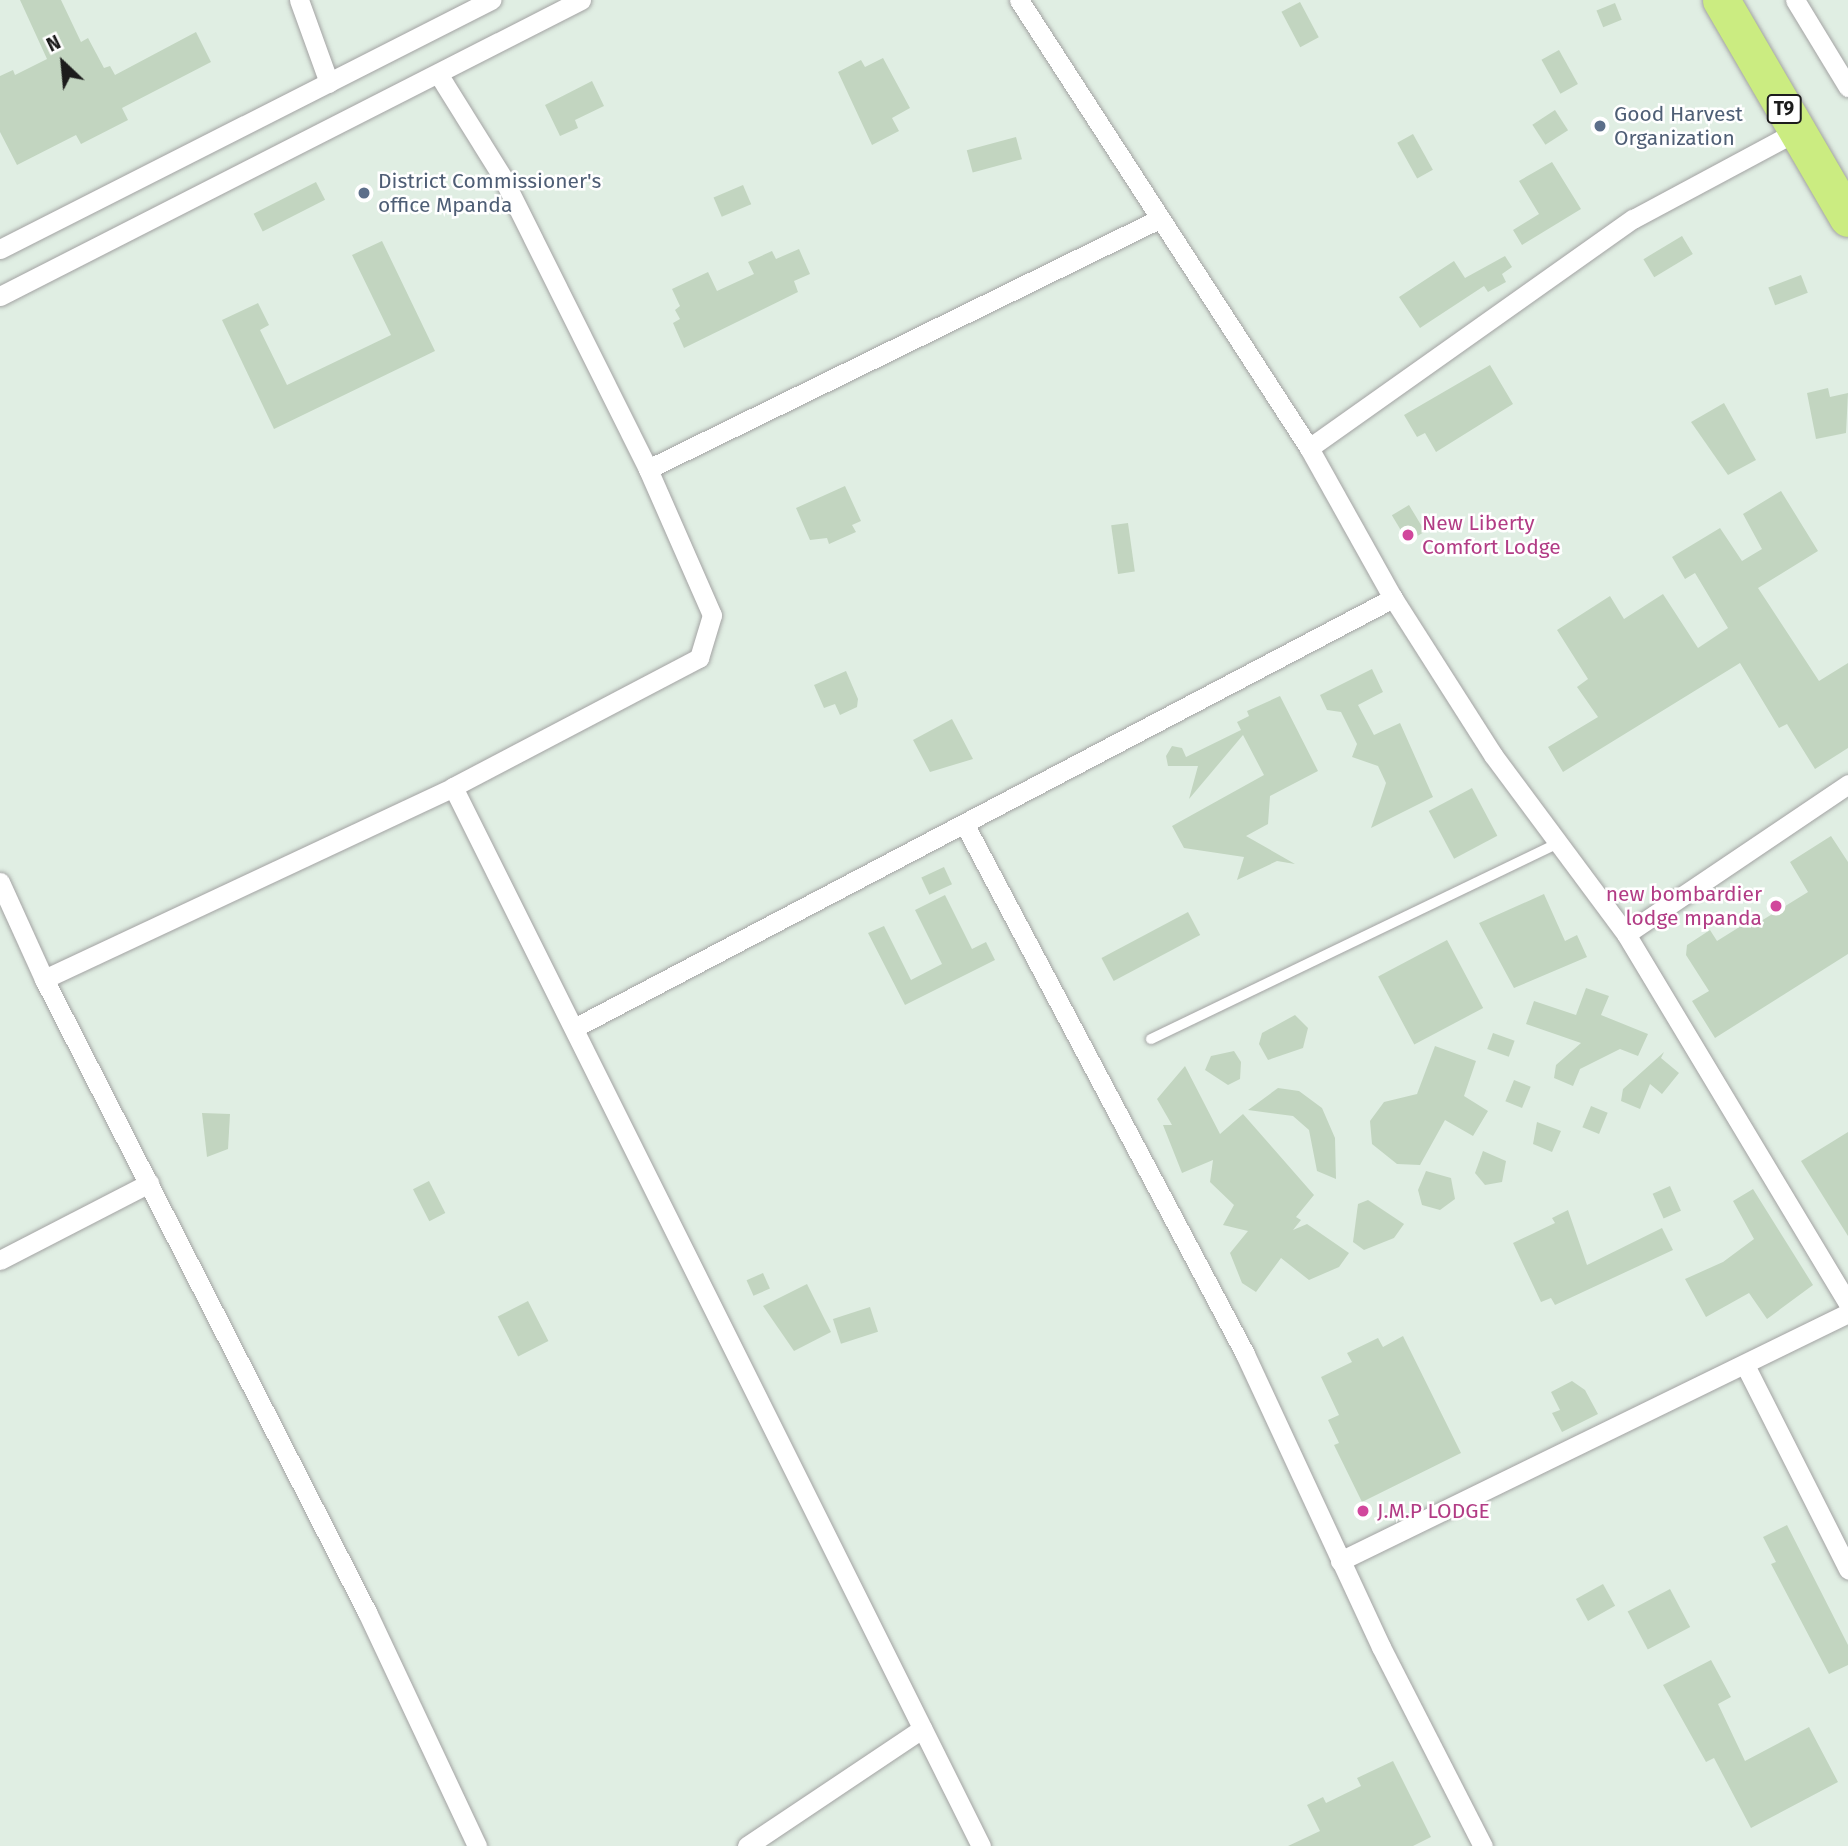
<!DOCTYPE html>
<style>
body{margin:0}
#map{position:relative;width:1848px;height:1846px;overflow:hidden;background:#e0eee3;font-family:"Fira Sans",sans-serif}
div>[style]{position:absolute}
.building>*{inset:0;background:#c2d5c0;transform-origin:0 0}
.roads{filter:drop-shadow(0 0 2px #a3a3a3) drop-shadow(0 0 2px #a3a3a3)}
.lane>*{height:10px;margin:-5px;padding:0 5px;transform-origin:5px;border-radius:5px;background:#fff}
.street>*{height:19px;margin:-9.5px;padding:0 9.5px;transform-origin:9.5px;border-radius:9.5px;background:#fff}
.highway>*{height:37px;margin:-18.5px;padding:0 18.5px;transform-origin:18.5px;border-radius:18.5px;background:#cbec81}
.dots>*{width:19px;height:19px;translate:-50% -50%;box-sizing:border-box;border:4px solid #fff;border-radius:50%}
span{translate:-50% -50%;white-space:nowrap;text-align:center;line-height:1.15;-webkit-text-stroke:5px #fff;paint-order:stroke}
.shield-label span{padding:2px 5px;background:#fff;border:2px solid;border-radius:5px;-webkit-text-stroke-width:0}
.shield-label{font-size:19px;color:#1c1c1c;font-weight:700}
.service-label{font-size:21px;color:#4e5e75}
.left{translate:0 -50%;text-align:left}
.hotel-label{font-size:21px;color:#b23c85}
.right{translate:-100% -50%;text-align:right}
.north{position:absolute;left:28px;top:28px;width:70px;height:70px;-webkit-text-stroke:5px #fff;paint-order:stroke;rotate:334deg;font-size:19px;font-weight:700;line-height:28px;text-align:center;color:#1c1c1c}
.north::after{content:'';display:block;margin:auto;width:24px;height:32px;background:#1c1c1c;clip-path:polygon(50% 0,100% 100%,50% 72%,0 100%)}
</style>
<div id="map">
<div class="building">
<div style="clip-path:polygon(20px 0,61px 0,81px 42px,88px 38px,104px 68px,110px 66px,115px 75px,196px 32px,211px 62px,122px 108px,128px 120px,81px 144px,76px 135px,17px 165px,0 132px,0 76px,13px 70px,15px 75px,47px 59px)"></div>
<div style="left:1300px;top:2px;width:40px;height:21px;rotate:62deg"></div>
<div style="left:1615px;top:3px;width:18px;height:20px;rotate:68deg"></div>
<div style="left:1559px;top:50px;width:39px;height:20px;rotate:61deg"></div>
<div style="clip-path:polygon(883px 58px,910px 108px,892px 118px,899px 131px,872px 145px,838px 72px,861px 60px,865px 67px)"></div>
<div style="clip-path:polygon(592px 81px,604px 106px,575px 120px,578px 128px,560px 136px,545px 105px)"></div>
<div style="left:1555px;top:110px;width:24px;height:27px;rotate:57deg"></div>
<div style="left:1413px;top:134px;width:41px;height:18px;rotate:61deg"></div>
<div style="left:1016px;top:137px;width:23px;height:51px;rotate:75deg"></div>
<div style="clip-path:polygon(1552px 162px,1581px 209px,1522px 245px,1513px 230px,1539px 214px,1519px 181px)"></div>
<div style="left:316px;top:182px;width:20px;height:70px;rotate:63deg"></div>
<div style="left:743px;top:185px;width:21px;height:32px;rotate:67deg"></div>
<div style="left:1682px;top:236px;width:21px;height:45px;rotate:59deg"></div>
<div style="clip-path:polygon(382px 241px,435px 351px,274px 429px,222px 320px,258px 303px,269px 325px,260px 330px,287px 385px,391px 335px,352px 255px)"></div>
<div style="clip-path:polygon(799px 249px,810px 274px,794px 281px,798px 292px,684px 348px,673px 323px,680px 319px,675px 310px,680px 306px,672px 289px,708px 272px,717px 291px,754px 274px,748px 262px,772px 251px,776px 259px)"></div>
<div style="clip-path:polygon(1505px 256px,1512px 267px,1502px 274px,1506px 282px,1488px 292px,1484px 286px,1420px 328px,1399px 297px,1454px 261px,1465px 278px)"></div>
<div style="left:1801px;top:275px;width:19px;height:35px;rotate:69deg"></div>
<div style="clip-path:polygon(1490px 365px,1513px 404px,1436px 452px,1425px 433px,1417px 437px,1404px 415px)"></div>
<div style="clip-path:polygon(1828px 388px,1830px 397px,1848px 393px,1846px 433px,1816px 439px,1807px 393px)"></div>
<div style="clip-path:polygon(1724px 403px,1756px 460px,1728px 475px,1691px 422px)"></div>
<div style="clip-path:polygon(845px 486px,861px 521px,852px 525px,856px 532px,829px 544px,827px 538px,810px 540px,796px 508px)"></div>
<div style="clip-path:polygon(1781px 491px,1818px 551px,1758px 588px,1819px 681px,1848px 663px,1848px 748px,1815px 769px,1787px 724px,1779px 728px,1740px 663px,1563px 772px,1548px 747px,1598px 717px,1577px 687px,1588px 679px,1557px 630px,1610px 596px,1624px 619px,1663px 594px,1698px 648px,1728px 628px,1695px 573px,1685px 579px,1672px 557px,1720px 528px,1742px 561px,1762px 549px,1743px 514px)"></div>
<div style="left:1409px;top:505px;width:31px;height:20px;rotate:59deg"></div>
<div style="left:1128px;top:523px;width:49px;height:17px;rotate:82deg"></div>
<div style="clip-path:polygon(1372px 669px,1383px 692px,1358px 705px,1374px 735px,1400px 723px,1433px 797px,1371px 828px,1386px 783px,1378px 766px,1352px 757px,1357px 744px,1341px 712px,1327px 710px,1320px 695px)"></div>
<div style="clip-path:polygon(846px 671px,858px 699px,857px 707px,840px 715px,835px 704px,824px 708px,814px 685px)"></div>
<div style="clip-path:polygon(1280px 696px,1318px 771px,1270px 796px,1268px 824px,1246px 836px,1295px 864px,1277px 861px,1237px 880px,1244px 857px,1184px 848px,1172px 826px,1264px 775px,1243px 735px,1189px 799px,1198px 766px,1168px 766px,1166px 756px,1172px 746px,1182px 748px,1186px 757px,1241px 730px,1237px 722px,1249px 716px,1247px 711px)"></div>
<div style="clip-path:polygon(952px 719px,973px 759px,930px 772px,913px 740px)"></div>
<div style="left:1472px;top:788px;width:54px;height:49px;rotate:62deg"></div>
<div style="clip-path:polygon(1831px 836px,1848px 862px,1848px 954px,1715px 1038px,1692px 1001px,1709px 991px,1686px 955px,1687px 945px,1710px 930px,1717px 941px,1749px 921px,1753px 926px,1808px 892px,1790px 862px)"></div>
<div style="left:944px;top:867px;width:19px;height:25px;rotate:65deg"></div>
<div style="clip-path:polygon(1544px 894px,1565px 941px,1577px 935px,1587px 957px,1514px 988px,1479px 923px)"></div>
<div style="clip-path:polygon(945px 895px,972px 949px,986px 942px,995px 960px,905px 1005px,868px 933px,884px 926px,911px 980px,942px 964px,915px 910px)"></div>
<div style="left:1188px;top:912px;width:26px;height:98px;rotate:62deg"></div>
<div style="left:1447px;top:940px;width:77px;height:78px;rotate:62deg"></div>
<div style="clip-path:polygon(1586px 988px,1609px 996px,1601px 1015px,1648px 1034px,1638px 1056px,1620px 1049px,1580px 1069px,1573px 1086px,1554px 1078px,1556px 1065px,1581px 1043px,1526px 1024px,1534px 1001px,1576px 1015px)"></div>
<div style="clip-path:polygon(1295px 1015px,1308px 1028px,1303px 1048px,1268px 1060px,1259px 1044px,1262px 1033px)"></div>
<div style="left:1493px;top:1033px;width:23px;height:17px;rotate:20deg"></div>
<div style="clip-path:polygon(1435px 1046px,1476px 1061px,1464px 1096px,1488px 1111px,1473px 1136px,1445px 1120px,1420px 1165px,1397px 1164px,1372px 1144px,1370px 1121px,1384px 1102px,1417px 1094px)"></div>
<div style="clip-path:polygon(1234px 1051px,1241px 1062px,1240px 1079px,1228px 1085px,1205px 1070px,1211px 1056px)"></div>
<div style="clip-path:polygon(1664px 1052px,1661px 1058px,1679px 1073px,1662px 1094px,1650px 1084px,1640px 1109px,1621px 1101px,1623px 1089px)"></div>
<div style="clip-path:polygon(1185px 1066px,1220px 1134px,1243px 1114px,1314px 1195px,1296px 1217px,1301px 1220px,1293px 1230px,1307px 1224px,1349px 1253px,1339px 1267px,1309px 1280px,1281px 1258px,1256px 1292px,1242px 1283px,1230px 1253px,1248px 1231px,1223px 1225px,1234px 1205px,1210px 1182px,1213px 1160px,1182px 1173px,1163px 1125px,1172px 1125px,1157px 1099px)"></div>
<div style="left:1514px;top:1080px;width:18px;height:23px;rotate:22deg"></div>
<div style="clip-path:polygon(1278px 1088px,1299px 1091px,1322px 1108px,1335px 1138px,1336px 1179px,1317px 1171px,1309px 1130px,1293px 1116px,1248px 1110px)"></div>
<div style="left:1591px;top:1106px;width:18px;height:23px;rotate:22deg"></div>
<div style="clip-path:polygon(202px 1113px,230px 1114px,228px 1149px,207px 1157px)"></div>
<div style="clip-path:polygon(1537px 1122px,1561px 1131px,1552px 1152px,1533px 1144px)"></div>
<div style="clip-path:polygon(1848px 1132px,1848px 1236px,1801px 1161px)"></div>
<div style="clip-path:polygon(1483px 1151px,1506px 1161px,1502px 1182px,1485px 1185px,1475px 1173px)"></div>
<div style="clip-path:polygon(1426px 1171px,1451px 1178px,1455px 1199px,1440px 1210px,1422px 1205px,1418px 1190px)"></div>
<div style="left:429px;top:1181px;width:36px;height:18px;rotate:63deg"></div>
<div style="left:1670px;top:1186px;width:27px;height:19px;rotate:66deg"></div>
<div style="clip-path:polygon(1753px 1189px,1813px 1285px,1767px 1319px,1749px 1293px,1706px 1317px,1685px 1279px,1723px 1262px,1754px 1239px,1733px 1201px)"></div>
<div style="clip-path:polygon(1368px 1200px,1404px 1224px,1394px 1238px,1364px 1250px,1353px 1242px,1358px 1204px)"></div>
<div style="clip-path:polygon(1568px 1210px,1587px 1265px,1662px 1228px,1673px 1250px,1555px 1305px,1551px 1298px,1541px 1302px,1513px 1243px,1555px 1223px,1552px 1218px)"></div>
<div style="left:763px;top:1273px;width:17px;height:18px;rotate:66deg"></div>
<div style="clip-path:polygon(807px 1284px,831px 1332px,794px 1351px,763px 1306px)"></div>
<div style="left:528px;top:1301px;width:45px;height:34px;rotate:63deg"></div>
<div style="left:870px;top:1307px;width:26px;height:39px;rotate:72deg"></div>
<div style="clip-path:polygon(1403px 1336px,1461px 1453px,1362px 1502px,1334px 1445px,1339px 1443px,1328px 1420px,1339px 1415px,1321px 1377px,1352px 1362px,1347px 1353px,1378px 1338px,1383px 1347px)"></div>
<div style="clip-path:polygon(1572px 1381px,1585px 1390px,1598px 1414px,1562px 1432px,1552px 1413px,1560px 1410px,1551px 1392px)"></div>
<div style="clip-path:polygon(1787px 1525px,1848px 1645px,1848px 1665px,1829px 1674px,1771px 1564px,1776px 1562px,1763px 1537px)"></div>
<div style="left:1603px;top:1584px;width:25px;height:31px;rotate:61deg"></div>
<div style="left:1670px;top:1589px;width:43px;height:48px;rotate:62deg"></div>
<div style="clip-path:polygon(1711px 1660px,1731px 1697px,1718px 1704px,1745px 1761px,1809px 1727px,1838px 1782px,1751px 1828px,1714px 1758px,1706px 1762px,1663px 1685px)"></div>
<div style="clip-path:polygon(1393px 1761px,1431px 1837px,1413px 1846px,1288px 1846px,1320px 1831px,1307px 1805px,1323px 1797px,1326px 1803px,1361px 1786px,1357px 1778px)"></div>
</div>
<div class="roads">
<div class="lane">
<div style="left:1151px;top:1039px;width:450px;rotate:-25.7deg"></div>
</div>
<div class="street">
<div style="left:299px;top:0;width:88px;rotate:70.1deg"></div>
<div style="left:1019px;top:0;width:534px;rotate:57.08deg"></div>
<div style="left:1309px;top:448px;width:172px;rotate:60.8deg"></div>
<div style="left:1393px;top:598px;width:186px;rotate:57.5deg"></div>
<div style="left:1493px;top:755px;width:223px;rotate:53.4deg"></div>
<div style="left:1626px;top:934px;width:431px;rotate:59deg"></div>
<div style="left:1795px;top:0;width:102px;rotate:58.7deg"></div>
<div style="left:0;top:249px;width:551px;rotate:-26.89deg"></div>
<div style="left:0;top:296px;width:652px;rotate:-27deg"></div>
<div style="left:1309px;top:448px;width:397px;rotate:-35.3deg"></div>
<div style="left:1633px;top:219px;width:186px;rotate:-28.2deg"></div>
<div style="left:648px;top:469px;width:569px;rotate:-26.07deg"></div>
<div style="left:453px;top:787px;width:1183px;rotate:63.5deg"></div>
<div style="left:966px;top:827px;width:596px;rotate:62.1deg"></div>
<div style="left:1245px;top:1354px;width:323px;rotate:65.1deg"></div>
<div style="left:1381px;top:1647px;width:224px;rotate:62.9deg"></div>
<div style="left:0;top:882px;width:107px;rotate:65.6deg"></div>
<div style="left:44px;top:979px;width:711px;rotate:62.97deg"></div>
<div style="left:367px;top:1612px;width:259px;rotate:64.8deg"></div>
<div style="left:1626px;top:934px;width:268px;rotate:-34deg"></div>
<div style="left:44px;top:979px;width:452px;rotate:-25.1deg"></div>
<div style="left:453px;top:787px;width:278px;rotate:-27.7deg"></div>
<div style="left:699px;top:658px;width:45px;rotate:-73.2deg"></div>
<div style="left:712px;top:615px;width:159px;rotate:-113.7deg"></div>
<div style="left:648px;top:469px;width:325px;rotate:-116.5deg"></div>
<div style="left:503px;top:178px;width:121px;rotate:-121.9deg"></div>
<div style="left:576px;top:1027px;width:923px;rotate:-27.7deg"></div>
<div style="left:0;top:1260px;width:168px;rotate:-27.3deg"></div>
<div style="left:1745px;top:1365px;width:229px;rotate:63.2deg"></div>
<div style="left:1340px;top:1561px;width:565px;rotate:-26.02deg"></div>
<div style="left:747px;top:1846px;width:211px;rotate:-33.8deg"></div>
</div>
<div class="highway">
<div style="left:1721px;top:0;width:252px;rotate:59.8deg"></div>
</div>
</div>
<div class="dots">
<div style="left:1600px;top:126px;background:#5c6f8a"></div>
<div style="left:364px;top:193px;background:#5c6f8a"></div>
<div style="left:1408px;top:535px;background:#d1479c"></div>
<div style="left:1776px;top:906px;background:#d1479c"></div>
<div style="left:1363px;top:1511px;background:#d1479c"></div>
</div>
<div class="shield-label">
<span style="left:1784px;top:109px">T9</span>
</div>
<div class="service-label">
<span class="left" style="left:1614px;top:126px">Good Harvest<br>Organization</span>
<span class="left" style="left:378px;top:193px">District Commissioner's<br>office Mpanda</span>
</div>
<div class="hotel-label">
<span class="left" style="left:1422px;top:535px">New Liberty<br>Comfort Lodge</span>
<span class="right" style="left:1762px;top:906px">new bombardier<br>lodge mpanda</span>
<span class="left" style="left:1377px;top:1511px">J.M.P LODGE</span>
</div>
<div class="north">N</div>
</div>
